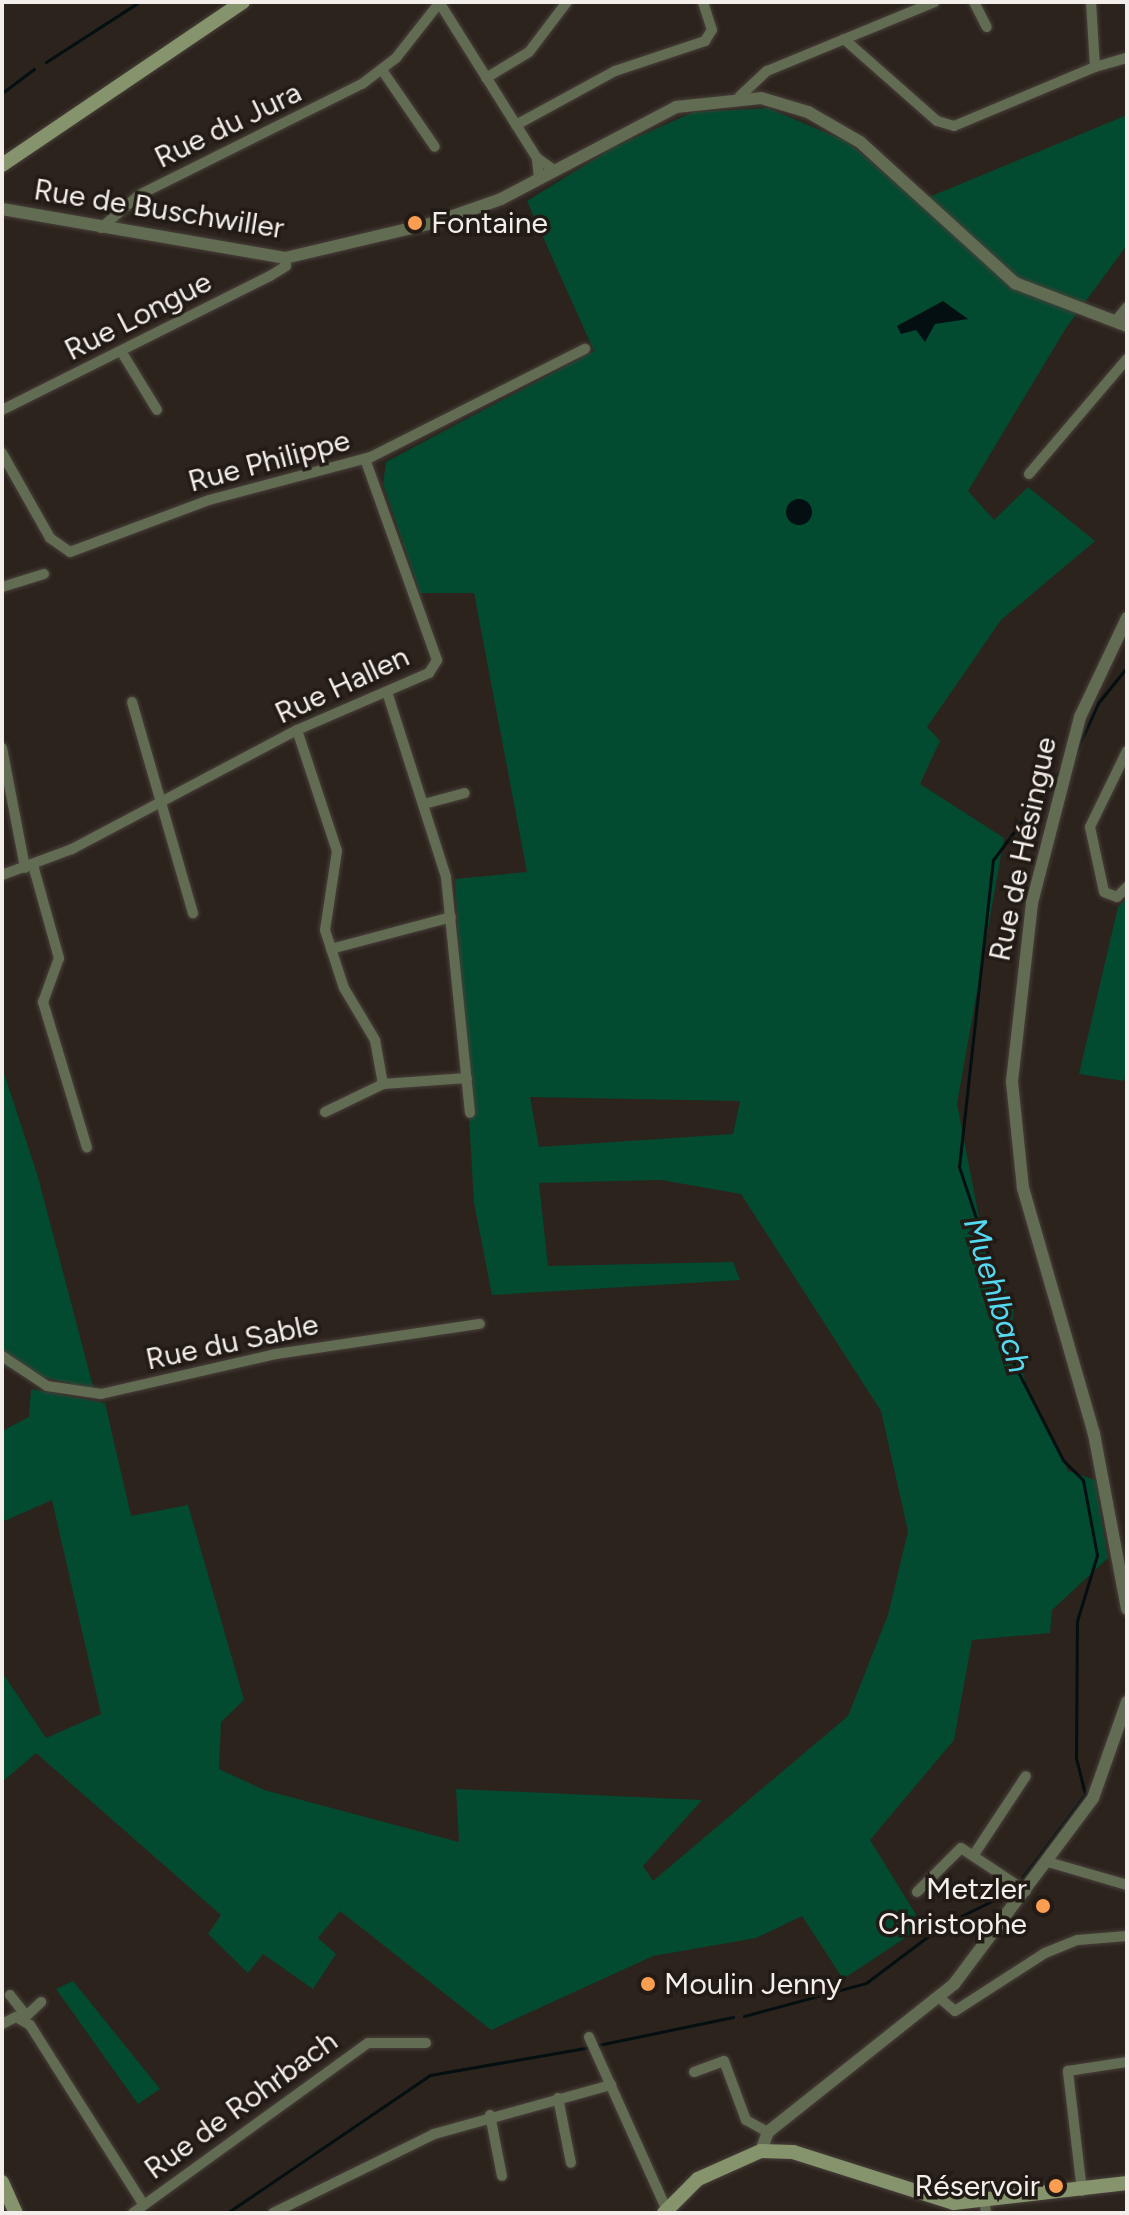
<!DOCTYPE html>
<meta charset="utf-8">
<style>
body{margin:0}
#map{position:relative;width:1129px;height:2215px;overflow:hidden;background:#2c231d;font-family:Figtree,sans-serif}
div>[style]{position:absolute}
.green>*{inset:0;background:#024b30}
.water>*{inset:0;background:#040f11}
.round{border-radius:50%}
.stream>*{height:3px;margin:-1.5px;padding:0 1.5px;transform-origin:1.5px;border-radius:1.5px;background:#040f11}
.roads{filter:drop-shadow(0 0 2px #483f3a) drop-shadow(0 0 2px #483f3a)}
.minor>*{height:10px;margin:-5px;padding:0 5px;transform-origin:5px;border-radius:5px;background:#626c53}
.tertiary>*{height:12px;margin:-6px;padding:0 6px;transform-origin:6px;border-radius:6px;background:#626c53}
.secondary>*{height:14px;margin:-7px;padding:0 7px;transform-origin:7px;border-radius:7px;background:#85946c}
.dots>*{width:22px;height:22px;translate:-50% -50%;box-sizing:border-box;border:4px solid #221a14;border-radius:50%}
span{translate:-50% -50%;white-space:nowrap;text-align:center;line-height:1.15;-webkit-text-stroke:7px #221a14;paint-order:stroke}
.street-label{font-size:30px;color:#f4eeea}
.poi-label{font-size:30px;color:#f4eeea}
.left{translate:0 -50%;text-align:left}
.right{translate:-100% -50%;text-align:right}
.water-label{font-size:32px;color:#54d9f1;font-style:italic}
.frame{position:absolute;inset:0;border:4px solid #f4eeea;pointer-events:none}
</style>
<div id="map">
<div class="green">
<div style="clip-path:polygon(evenodd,768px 108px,848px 142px,917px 202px,1127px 115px,1127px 245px,1066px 328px,968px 491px,994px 520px,1028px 487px,1095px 541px,1001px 620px,927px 727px,940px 741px,920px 784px,1004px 838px,957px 1104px,987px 1259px,1014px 1306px,1011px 1335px,1026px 1384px,1068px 1471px,1095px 1480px,1108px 1558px,1052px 1610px,1050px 1633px,972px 1640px,954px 1740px,870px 1840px,923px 1926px,843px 1979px,802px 1916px,756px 1938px,653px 1956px,491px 2030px,340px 1911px,318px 1938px,336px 1954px,313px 1989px,263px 1954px,248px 1973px,208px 1934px,221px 1915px,36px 1753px,2px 1782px,2px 1672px,46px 1738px,101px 1714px,52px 1500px,2px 1522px,2px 1431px,29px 1417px,31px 1389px,105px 1403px,131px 1516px,188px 1505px,244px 1700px,221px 1722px,219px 1769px,264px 1790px,459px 1842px,456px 1789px,702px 1800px,643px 1866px,653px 1881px,848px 1716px,888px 1615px,908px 1531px,881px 1411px,741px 1194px,661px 1180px,539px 1183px,548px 1266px,733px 1262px,740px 1280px,492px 1295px,474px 1203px,455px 879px,527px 872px,474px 593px,420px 593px,383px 484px,386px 462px,594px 351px,527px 201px,614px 147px,694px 112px,768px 108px,530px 1097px,739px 1101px,740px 1102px,733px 1134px,539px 1147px,530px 1097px)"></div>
<div style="clip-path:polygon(1127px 898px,1127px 1068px,1124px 1081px,1079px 1074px,1118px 907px)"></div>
<div style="clip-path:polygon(2px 1067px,38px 1177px,94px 1390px,2px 1366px)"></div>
<div style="clip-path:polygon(73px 1981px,160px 2089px,138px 2104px,56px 1989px)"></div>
</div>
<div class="water">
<div style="clip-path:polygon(943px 301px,968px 319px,935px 324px,925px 342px,916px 330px,901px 334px,897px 326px)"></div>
<div class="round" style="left:786px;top:499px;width:26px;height:26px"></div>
</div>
<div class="stream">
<div style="left:46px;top:62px;width:111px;rotate:-32.8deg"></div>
<div style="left:2px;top:93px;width:40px;rotate:-37deg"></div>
<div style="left:1076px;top:752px;width:54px;rotate:-65.8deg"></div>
<div style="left:1098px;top:703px;width:46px;rotate:-51.1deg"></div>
<div style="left:1022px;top:1878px;width:105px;rotate:-53.1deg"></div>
<div style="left:1085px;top:1794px;width:37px;rotate:-104deg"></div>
<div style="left:1076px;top:1758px;width:137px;rotate:-89.6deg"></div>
<div style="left:1077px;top:1621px;width:69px;rotate:-73.1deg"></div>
<div style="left:1097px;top:1555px;width:76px;rotate:-100.6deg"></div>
<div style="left:1083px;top:1480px;width:28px;rotate:-135deg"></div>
<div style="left:1063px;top:1460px;width:123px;rotate:-117deg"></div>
<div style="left:1007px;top:1350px;width:51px;rotate:-94.5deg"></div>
<div style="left:1003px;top:1299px;width:139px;rotate:-108.4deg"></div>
<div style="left:959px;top:1167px;width:309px;rotate:-83.7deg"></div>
<div style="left:993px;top:860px;width:117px;rotate:-53.3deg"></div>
<div style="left:744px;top:2016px;width:126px;rotate:-15.1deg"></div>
<div style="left:866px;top:1983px;width:96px;rotate:-37deg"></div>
<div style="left:943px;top:1925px;width:77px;rotate:-26.2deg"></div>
<div style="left:598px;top:2045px;width:138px;rotate:-11.7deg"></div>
<div style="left:227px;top:2213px;width:245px;rotate:-34.2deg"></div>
<div style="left:430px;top:2075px;width:162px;rotate:-9.9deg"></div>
</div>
<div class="roads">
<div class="minor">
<div style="left:439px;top:2px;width:184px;rotate:57.9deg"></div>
<div style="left:974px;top:2px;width:28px;rotate:63deg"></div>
<div style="left:844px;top:39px;width:124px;rotate:41.4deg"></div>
<div style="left:937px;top:121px;width:18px;rotate:16deg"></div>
<div style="left:954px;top:126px;width:153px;rotate:-22.7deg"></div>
<div style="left:1095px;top:67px;width:65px;rotate:-93.5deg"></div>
<div style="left:1095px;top:67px;width:33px;rotate:-16deg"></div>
<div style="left:382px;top:70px;width:93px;rotate:55.5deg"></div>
<div style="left:486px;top:78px;width:50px;rotate:-31.2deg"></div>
<div style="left:529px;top:52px;width:63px;rotate:-52.8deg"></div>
<div style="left:740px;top:96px;width:37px;rotate:-43deg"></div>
<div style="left:767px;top:71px;width:181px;rotate:-22.4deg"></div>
<div style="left:516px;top:125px;width:113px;rotate:-28.6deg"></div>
<div style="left:615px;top:71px;width:95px;rotate:-18.4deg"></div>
<div style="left:705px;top:41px;width:13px;rotate:-58deg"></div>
<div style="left:712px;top:30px;width:29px;rotate:-108deg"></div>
<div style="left:539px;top:178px;width:20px;rotate:-96deg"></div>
<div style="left:537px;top:158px;width:21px;rotate:35deg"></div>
<div style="left:101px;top:228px;width:50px;rotate:-41deg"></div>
<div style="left:139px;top:195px;width:249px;rotate:-26.5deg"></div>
<div style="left:362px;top:84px;width:43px;rotate:-37.4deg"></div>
<div style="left:396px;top:58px;width:71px;rotate:-51.8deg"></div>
<div style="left:1115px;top:322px;width:19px;rotate:-51deg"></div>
<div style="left:121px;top:351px;width:69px;rotate:58.6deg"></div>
<div style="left:2px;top:410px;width:300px;rotate:-26.6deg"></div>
<div style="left:270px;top:276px;width:19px;rotate:-32deg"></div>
<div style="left:286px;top:266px;width:8px;rotate:-97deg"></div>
<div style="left:2px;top:453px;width:98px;rotate:60.5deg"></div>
<div style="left:50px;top:538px;width:24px;rotate:35deg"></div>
<div style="left:70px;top:552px;width:148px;rotate:-20.5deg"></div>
<div style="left:209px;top:500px;width:168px;rotate:-14.9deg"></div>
<div style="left:371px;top:457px;width:240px;rotate:-26.8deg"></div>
<div style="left:1029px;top:474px;width:151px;rotate:-49.6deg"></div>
<div style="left:2px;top:587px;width:44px;rotate:-17.2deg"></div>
<div style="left:387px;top:692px;width:194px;rotate:72.3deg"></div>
<div style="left:446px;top:877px;width:237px;rotate:84.2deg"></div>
<div style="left:132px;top:702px;width:220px;rotate:73.9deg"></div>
<div style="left:297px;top:730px;width:127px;rotate:71.7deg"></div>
<div style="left:337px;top:851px;width:80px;rotate:98.6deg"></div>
<div style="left:325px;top:930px;width:61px;rotate:71.9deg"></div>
<div style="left:344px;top:988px;width:61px;rotate:59.2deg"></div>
<div style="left:375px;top:1040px;width:45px;rotate:79.7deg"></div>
<div style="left:2px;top:748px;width:122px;rotate:79.1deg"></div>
<div style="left:1127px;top:751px;width:85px;rotate:116deg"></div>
<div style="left:1090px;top:827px;width:66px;rotate:77.8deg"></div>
<div style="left:1104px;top:892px;width:14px;rotate:21deg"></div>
<div style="left:1117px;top:897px;width:14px;rotate:-45deg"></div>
<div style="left:424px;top:804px;width:42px;rotate:-15deg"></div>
<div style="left:33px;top:865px;width:97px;rotate:74.4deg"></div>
<div style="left:59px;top:958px;width:47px;rotate:110deg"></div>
<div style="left:43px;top:1002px;width:152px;rotate:73.2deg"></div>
<div style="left:2px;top:875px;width:75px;rotate:-20.4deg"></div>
<div style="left:72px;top:849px;width:255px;rotate:-27.9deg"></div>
<div style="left:297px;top:730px;width:144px;rotate:-23.4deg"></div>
<div style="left:429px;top:673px;width:15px;rotate:-58deg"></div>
<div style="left:437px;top:660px;width:214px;rotate:-109.7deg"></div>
<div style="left:331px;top:949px;width:124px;rotate:-14.9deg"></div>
<div style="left:325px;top:1112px;width:64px;rotate:-25.8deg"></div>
<div style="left:383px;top:1084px;width:84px;rotate:-4.1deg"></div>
<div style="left:2px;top:1356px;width:54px;rotate:33.7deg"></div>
<div style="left:47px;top:1386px;width:55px;rotate:8.4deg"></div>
<div style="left:101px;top:1394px;width:180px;rotate:-12.9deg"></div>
<div style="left:276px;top:1354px;width:206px;rotate:-8.4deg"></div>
<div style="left:975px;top:1853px;width:92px;rotate:-56.5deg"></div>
<div style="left:1048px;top:1862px;width:82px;rotate:16.2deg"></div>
<div style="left:917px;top:1892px;width:62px;rotate:-45deg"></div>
<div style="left:961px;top:1848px;width:78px;rotate:33.5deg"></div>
<div style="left:10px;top:1995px;width:23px;rotate:52deg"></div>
<div style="left:941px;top:1999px;width:18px;rotate:41deg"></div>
<div style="left:955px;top:2011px;width:107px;rotate:-32.8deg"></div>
<div style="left:1045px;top:1953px;width:35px;rotate:-22deg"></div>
<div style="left:1078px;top:1940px;width:49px;rotate:-4.7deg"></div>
<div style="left:23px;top:2019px;width:25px;rotate:-43deg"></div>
<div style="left:2px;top:2024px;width:16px;rotate:-27deg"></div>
<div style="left:16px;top:2017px;width:16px;rotate:30deg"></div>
<div style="left:30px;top:2025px;width:213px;rotate:57.7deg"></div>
<div style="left:589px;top:2037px;width:188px;rotate:65.8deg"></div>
<div style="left:694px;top:2072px;width:32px;rotate:-20deg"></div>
<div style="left:724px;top:2061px;width:63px;rotate:69.6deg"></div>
<div style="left:746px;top:2120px;width:25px;rotate:29deg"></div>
<div style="left:558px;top:2098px;width:66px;rotate:78.7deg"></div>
<div style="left:490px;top:2115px;width:62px;rotate:78.9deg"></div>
<div style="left:1082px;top:2191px;width:121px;rotate:-96.7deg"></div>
<div style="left:1068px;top:2071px;width:60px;rotate:-8.7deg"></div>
<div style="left:985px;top:2204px;width:9px;rotate:84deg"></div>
<div style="left:133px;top:2213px;width:290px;rotate:-35.9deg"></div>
<div style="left:368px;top:2043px;width:58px"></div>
<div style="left:273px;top:2213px;width:179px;rotate:-26.1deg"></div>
<div style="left:434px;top:2134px;width:184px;rotate:-15.5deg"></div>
</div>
<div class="tertiary">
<div style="left:2px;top:209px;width:287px;rotate:9.8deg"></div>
<div style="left:285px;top:258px;width:152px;rotate:-13.3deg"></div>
<div style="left:433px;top:223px;width:72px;rotate:-19.4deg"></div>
<div style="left:501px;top:199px;width:198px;rotate:-27.7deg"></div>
<div style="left:676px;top:107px;width:85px;rotate:-6deg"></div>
<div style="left:761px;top:98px;width:49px;rotate:16.6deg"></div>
<div style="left:808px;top:112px;width:60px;rotate:30deg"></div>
<div style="left:860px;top:142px;width:210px;rotate:42.3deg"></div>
<div style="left:1015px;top:283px;width:120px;rotate:21deg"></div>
<div style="left:1127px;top:618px;width:110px;rotate:115.4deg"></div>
<div style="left:1080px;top:717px;width:192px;rotate:104.5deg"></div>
<div style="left:1032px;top:903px;width:180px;rotate:96.4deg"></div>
<div style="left:1012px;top:1082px;width:107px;rotate:84.1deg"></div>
<div style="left:1023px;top:1188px;width:256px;rotate:73.9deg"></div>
<div style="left:1094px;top:1434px;width:178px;rotate:79.3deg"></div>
<div style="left:761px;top:2151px;width:20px;rotate:-70deg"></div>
<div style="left:768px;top:2132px;width:238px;rotate:-38.5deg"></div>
<div style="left:954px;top:1984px;width:232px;rotate:-53.2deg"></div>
<div style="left:1093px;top:1798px;width:102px;rotate:-70.5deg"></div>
</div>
<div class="secondary">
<div style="left:2px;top:165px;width:291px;rotate:-34.1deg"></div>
<div style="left:2px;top:2182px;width:34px;rotate:66deg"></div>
<div style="left:664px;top:2213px;width:48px;rotate:-45deg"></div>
<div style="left:698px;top:2179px;width:69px;rotate:-24deg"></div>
<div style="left:761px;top:2151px;width:32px;rotate:2deg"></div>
<div style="left:793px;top:2152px;width:169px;rotate:17.6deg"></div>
<div style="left:954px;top:2203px;width:174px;rotate:-6.6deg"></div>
</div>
</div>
<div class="dots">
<div style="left:415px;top:223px;background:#fc9e52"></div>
<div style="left:1043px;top:1906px;background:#fc9e52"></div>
<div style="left:648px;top:1984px;background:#fc9e52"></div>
<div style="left:1056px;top:2186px;background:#fc9e52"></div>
</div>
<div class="street-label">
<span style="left:228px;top:125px;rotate:-26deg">Rue du Jura</span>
<span style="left:159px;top:209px;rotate:9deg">Rue de Buschwiller</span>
<span style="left:138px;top:316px;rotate:-27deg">Rue Longue</span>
<span style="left:269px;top:461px;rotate:-15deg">Rue Philippe</span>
<span style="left:342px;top:685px;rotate:-25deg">Rue Hallen</span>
<span style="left:1023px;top:849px;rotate:-78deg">Rue de Hésingue</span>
<span style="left:232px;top:1342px;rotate:-12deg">Rue du Sable</span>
<span style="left:241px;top:2105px;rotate:-36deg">Rue de Rohrbach</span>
</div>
<div class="poi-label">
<span class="left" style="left:431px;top:223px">Fontaine</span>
<span class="right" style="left:1027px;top:1906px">Metzler<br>Christophe</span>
<span class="left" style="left:664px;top:1984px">Moulin Jenny</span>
<span class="right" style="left:1040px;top:2186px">Réservoir</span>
</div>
<div class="water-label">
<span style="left:997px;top:1295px;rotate:73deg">Muehlbach</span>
</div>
<div class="frame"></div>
</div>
